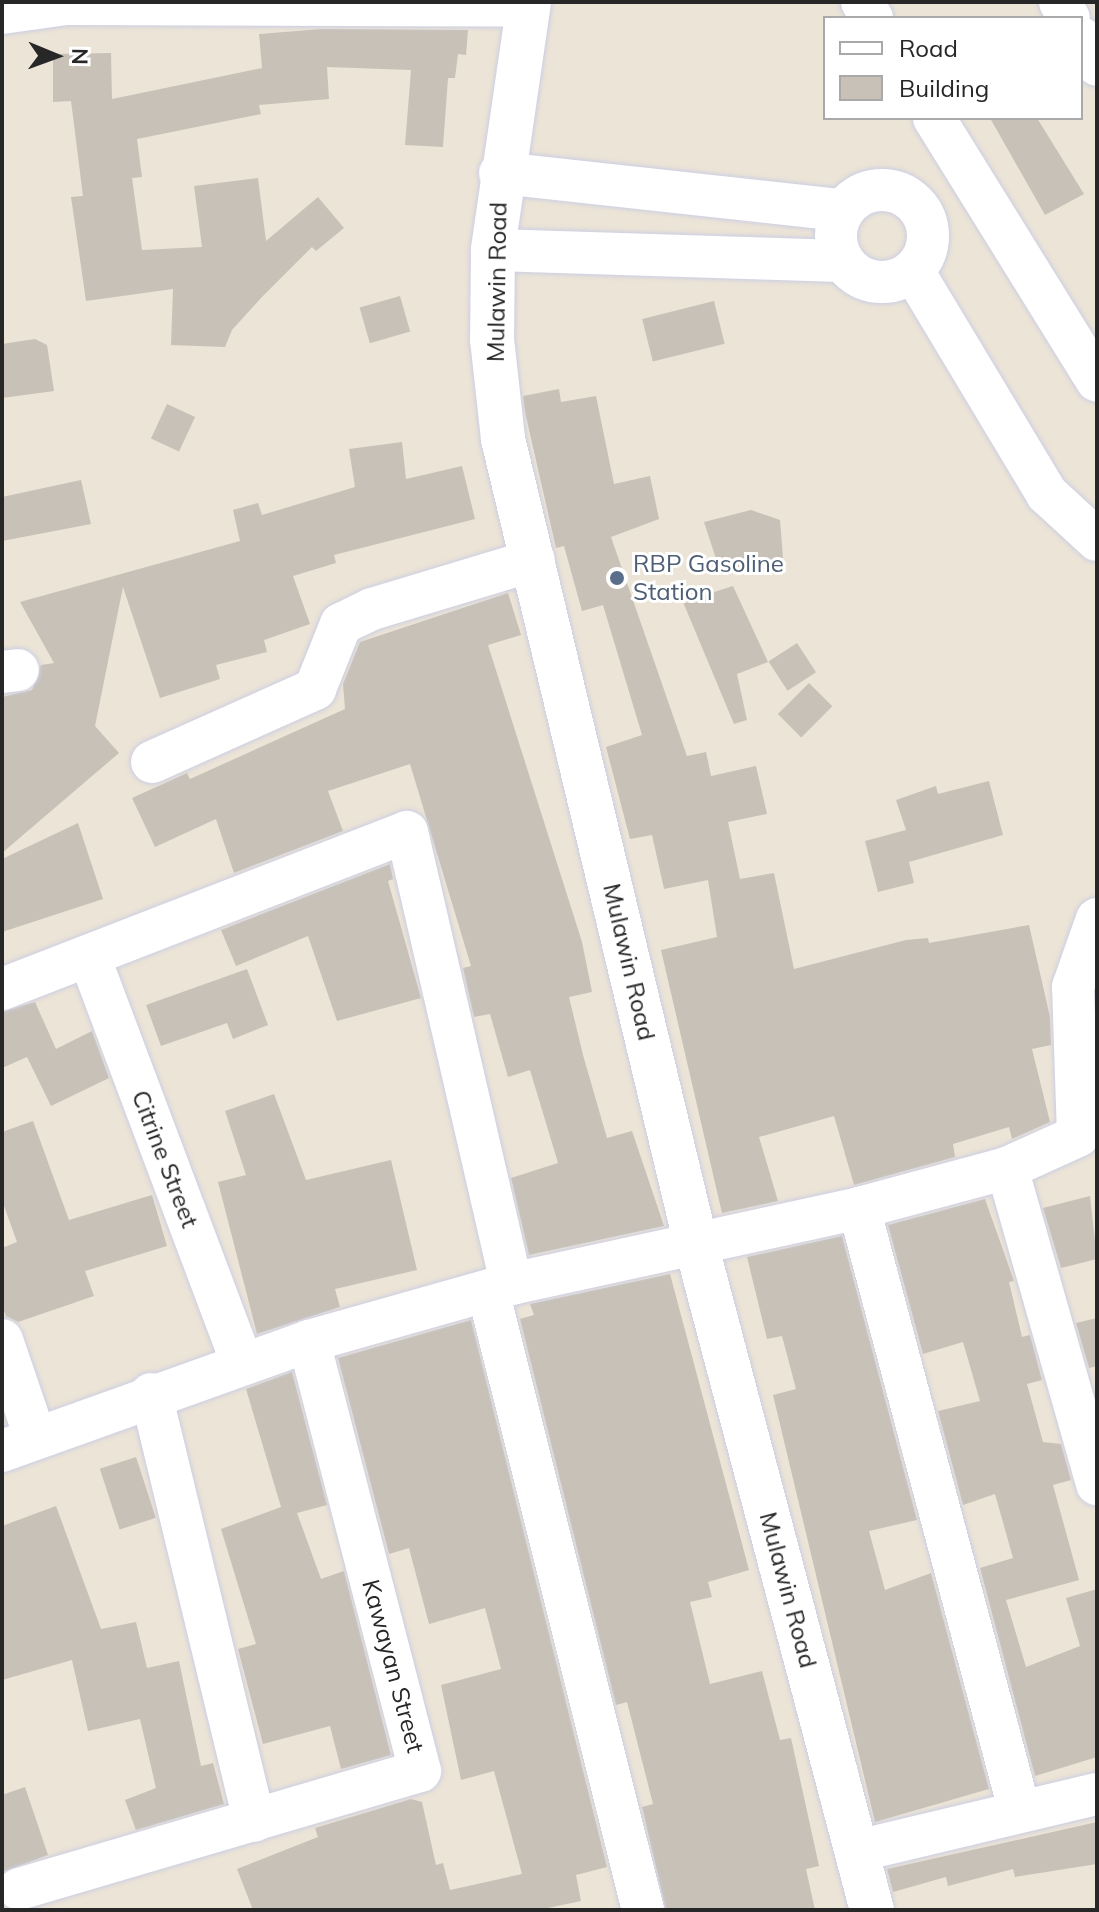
<!DOCTYPE html>
<style>
body{margin:0}
#map{position:relative;width:1099px;height:1912px;overflow:hidden;background:#ece4d6;font-family:Mulish,sans-serif}
div>[style]{position:absolute}
.building>*{inset:0;background:#c7c1b7;transform-origin:0 0}
.roads{filter:drop-shadow(0 0 2px #cccee3) drop-shadow(0 0 2px #cccee3)}
.street>*{height:42px;margin:-21px;padding:0 21px;transform-origin:21px;border-radius:21px;background:#fff}
.street>.ring{margin:-21px;padding:0;box-sizing:content-box;background:none;border:42px solid #fff;border-radius:50%}
.secondary>*{height:44px;margin:-22px;padding:0 22px;transform-origin:22px;border-radius:22px;background:#fff}
.dots>*{width:22px;height:22px;translate:-50% -50%;box-sizing:border-box;border:4px solid #fff;border-radius:50%}
span{translate:-50% -50%;white-space:nowrap;text-align:center;line-height:1.15;-webkit-text-stroke:6px #fff;paint-order:stroke}
.street-label{font-size:24px;color:#272727}
.service-label{font-size:24px;color:#4e5e75}
.left{translate:0 -50%;text-align:left}
.frame{position:absolute;inset:0;border:4px solid #272727;pointer-events:none}
.legend{position:absolute;left:823px;top:16px;width:260px;height:104px;box-sizing:border-box;background:#fff;border:2px solid #a9a9a9;margin:0;padding:10px 14px;list-style:none;font-size:24px;color:#272727}
.legend li{display:flex;align-items:center;gap:16px;height:40px}
.legend b{width:40px;border:2px solid #a9a9a9}
.north{position:absolute;left:16px;top:16px;width:80px;height:80px;-webkit-text-stroke:6px #fff;paint-order:stroke;rotate:91deg;font-size:22px;font-weight:700;line-height:32px;text-align:center;color:#272727}
.north::after{content:'';display:block;margin:auto;width:28px;height:36px;background:#272727;clip-path:polygon(50% 0,100% 100%,50% 72%,0 100%)}
</style>
<div id="map">
<div class="building">
<div style="clip-path:polygon(322px 29px,468px 30px,466px 55px,458px 54px,455px 78px,448px 78px,443px 147px,405px 145px,411px 70px,327px 67px,329px 99px,259px 105px,261px 114px,137px 139px,142px 177px,132px 178px,142px 250px,202px 247px,194px 186px,258px 178px,266px 241px,318px 197px,344px 228px,316px 251px,312px 247px,261px 298px,232px 330px,225px 347px,171px 345px,173px 289px,86px 301px,71px 197px,83px 196px,71px 101px,53px 102px,53px 54px,111px 53px,112px 99px,262px 68px,259px 34px)"></div>
<div style="clip-path:polygon(990px 118px,1037px 118px,1084px 194px,1045px 215px)"></div>
<div style="left:400px;top:296px;width:37px;height:42px;rotate:74deg"></div>
<div style="left:714px;top:301px;width:44px;height:74px;rotate:76deg"></div>
<div style="clip-path:polygon(35px 339px,47px 345px,54px 391px,2px 398px,2px 344px)"></div>
<div style="clip-path:polygon(559px 389px,561px 402px,596px 396px,614px 484px,650px 476px,659px 519px,611px 537px,687px 756px,706px 752px,711px 776px,756px 766px,767px 814px,728px 822px,740px 879px,774px 873px,794px 969px,906px 940px,928px 938px,929px 943px,1029px 925px,1050px 1017px,1051px 1045px,1032px 1049px,1050px 1122px,1012px 1139px,1009px 1127px,953px 1144px,955px 1157px,854px 1185px,834px 1116px,759px 1137px,778px 1201px,722px 1213px,661px 950px,717px 937px,708px 880px,664px 889px,652px 835px,630px 839px,606px 747px,642px 735px,603px 605px,582px 611px,564px 546px,556px 548px,525px 412px,523px 396px)"></div>
<div style="left:167px;top:404px;width:31px;height:38px;rotate:25deg"></div>
<div style="clip-path:polygon(402px 442px,406px 479px,462px 466px,475px 519px,334px 555px,336px 563px,293px 576px,310px 624px,264px 640px,267px 652px,216px 665px,220px 679px,160px 698px,123px 587px,95px 726px,119px 753px,2px 853px,2px 697px,32px 690px,41px 665px,54px 663px,20px 602px,240px 541px,233px 510px,258px 503px,262px 515px,355px 487px,349px 449px)"></div>
<div style="clip-path:polygon(81px 480px,91px 524px,2px 541px,2px 497px)"></div>
<div style="clip-path:polygon(751px 510px,780px 520px,783px 558px,720px 571px,704px 522px)"></div>
<div style="clip-path:polygon(733px 586px,768px 662px,737px 674px,747px 720px,734px 724px,683px 602px)"></div>
<div style="clip-path:polygon(508px 593px,521px 635px,488px 645px,582px 942px,592px 992px,569px 997px,583px 1055px,607px 1138px,632px 1131px,664px 1226px,529px 1255px,511px 1178px,558px 1163px,530px 1070px,508px 1077px,490px 1014px,474px 1017px,463px 968px,471px 966px,410px 764px,328px 791px,343px 831px,234px 873px,216px 819px,155px 847px,132px 798px,187px 773px,190px 779px,345px 709px,343px 684px,360px 642px)"></div>
<div style="left:797px;top:643px;width:35px;height:34px;rotate:57deg"></div>
<div style="left:809px;top:683px;width:33px;height:44px;rotate:45deg"></div>
<div style="clip-path:polygon(989px 781px,1003px 835px,909px 862px,914px 883px,878px 892px,865px 841px,906px 830px,896px 800px,936px 786px,938px 794px)"></div>
<div style="clip-path:polygon(78px 823px,103px 899px,2px 932px,2px 859px)"></div>
<div style="clip-path:polygon(390px 864px,393px 879px,388px 881px,421px 998px,337px 1021px,308px 936px,236px 966px,221px 930px)"></div>
<div style="clip-path:polygon(247px 969px,268px 1025px,233px 1039px,227px 1023px,161px 1046px,146px 1005px)"></div>
<div style="clip-path:polygon(35px 1002px,56px 1049px,92px 1031px,109px 1078px,51px 1106px,27px 1057px,2px 1068px,2px 1012px)"></div>
<div style="clip-path:polygon(274px 1094px,306px 1180px,391px 1160px,417px 1270px,335px 1289px,340px 1307px,257px 1334px,218px 1182px,246px 1175px,225px 1111px)"></div>
<div style="clip-path:polygon(33px 1121px,69px 1220px,152px 1195px,167px 1246px,85px 1271px,94px 1296px,18px 1322px,6px 1316px,2px 1305px,2px 1248px,17px 1242px,2px 1200px,2px 1132px)"></div>
<div style="clip-path:polygon(1090px 1196px,1097px 1259px,1061px 1268px,1043px 1208px)"></div>
<div style="clip-path:polygon(985px 1199px,1014px 1281px,1009px 1282px,1022px 1337px,1030px 1335px,1042px 1380px,1027px 1384px,1043px 1442px,1061px 1444px,1071px 1480px,1053px 1485px,1079px 1580px,1006px 1600px,1026px 1667px,1080px 1646px,1066px 1598px,1097px 1589px,1097px 1757px,1035px 1776px,980px 1568px,1013px 1558px,995px 1494px,963px 1505px,938px 1411px,980px 1401px,963px 1342px,923px 1354px,888px 1225px)"></div>
<div style="clip-path:polygon(842px 1236px,917px 1520px,869px 1531px,885px 1590px,931px 1573px,989px 1789px,875px 1822px,773px 1395px,796px 1389px,782px 1336px,767px 1339px,747px 1257px)"></div>
<div style="clip-path:polygon(670px 1274px,749px 1570px,708px 1582px,712px 1597px,690px 1602px,710px 1684px,762px 1671px,780px 1740px,791px 1738px,819px 1866px,806px 1869px,815px 1910px,666px 1910px,642px 1807px,653px 1804px,627px 1702px,616px 1705px,520px 1319px,534px 1315px,530px 1304px)"></div>
<div style="clip-path:polygon(1097px 1318px,1097px 1366px,1089px 1368px,1076px 1323px)"></div>
<div style="clip-path:polygon(471px 1320px,607px 1867px,576px 1875px,581px 1901px,538px 1910px,253px 1910px,237px 1869px,318px 1837px,315px 1828px,411px 1799px,422px 1802px,436px 1865px,443px 1863px,450px 1890px,522px 1874px,494px 1771px,461px 1780px,441px 1685px,501px 1669px,485px 1608px,429px 1624px,409px 1548px,389px 1554px,338px 1358px)"></div>
<div style="clip-path:polygon(292px 1372px,327px 1505px,297px 1513px,321px 1579px,344px 1571px,391px 1755px,341px 1769px,330px 1726px,263px 1744px,238px 1649px,256px 1644px,221px 1529px,281px 1507px,246px 1389px)"></div>
<div style="left:136px;top:1457px;width:64px;height:38px;rotate:72deg"></div>
<div style="clip-path:polygon(56px 1506px,101px 1629px,136px 1622px,147px 1668px,179px 1661px,201px 1766px,213px 1763px,224px 1804px,136px 1830px,125px 1800px,156px 1788px,140px 1719px,88px 1731px,72px 1660px,2px 1680px,2px 1526px)"></div>
<div style="clip-path:polygon(25px 1787px,48px 1855px,2px 1872px,2px 1795px)"></div>
<div style="clip-path:polygon(1097px 1822px,1097px 1864px,1015px 1877px,1013px 1869px,948px 1886px,946px 1877px,893px 1892px,887px 1869px)"></div>
</div>
<div class="roads">
<div class="street">
<div style="left:862px;top:2px;width:19px;rotate:58deg"></div>
<div style="left:1060px;top:2px;width:18px;rotate:61deg"></div>
<div style="left:2px;top:13px;width:65px;rotate:-8deg"></div>
<div style="left:66px;top:4px;width:462px;rotate:0.2deg"></div>
<div style="left:1081px;top:38px;width:31px;rotate:59deg"></div>
<div style="left:934px;top:118px;width:309px;rotate:58.2deg"></div>
<div style="left:500px;top:173px;width:345px;rotate:6.2deg"></div>
<div class="ring" style="left:836px;top:190px;width:50px;height:50px"></div>
<div style="left:493px;top:250px;width:350px;rotate:1.8deg"></div>
<div style="left:913px;top:271px;width:260px;rotate:59deg"></div>
<div style="left:1047px;top:494px;width:68px;rotate:42.6deg"></div>
<div style="left:2px;top:672px;width:16px;rotate:-7deg"></div>
<div style="left:152px;top:762px;width:179px;rotate:-24.1deg"></div>
<div style="left:315px;top:689px;width:70px;rotate:-68.2deg"></div>
<div style="left:341px;top:624px;width:34px;rotate:-26deg"></div>
<div style="left:372px;top:609px;width:169px;rotate:-16.8deg"></div>
<div style="left:89px;top:956px;width:433px;rotate:69.4deg"></div>
<div style="left:2px;top:989px;width:434px;rotate:-21.2deg"></div>
<div style="left:407px;top:832px;width:464px;rotate:77deg"></div>
<div style="left:1007px;top:1168px;width:329px;rotate:74.1deg"></div>
<div style="left:859px;top:1208px;width:622px;rotate:75.09deg"></div>
<div style="left:488px;top:1291px;width:638px;rotate:75.94deg"></div>
<div style="left:2px;top:1340px;width:102px;rotate:71.2deg"></div>
<div style="left:151px;top:1394px;width:439px;rotate:76.4deg"></div>
<div style="left:2px;top:1451px;width:326px;rotate:-19.7deg"></div>
<div style="left:309px;top:1341px;width:210px;rotate:-15.8deg"></div>
<div style="left:511px;top:1284px;width:356px;rotate:-12.3deg"></div>
<div style="left:859px;top:1208px;width:153px;rotate:-15.1deg"></div>
<div style="left:1007px;top:1168px;width:78px;rotate:-24.3deg"></div>
<div style="left:1078px;top:1136px;width:149px;rotate:-91.9deg"></div>
<div style="left:1073px;top:987px;width:72px;rotate:-70.6deg"></div>
<div style="left:857px;top:1851px;width:247px;rotate:-13.4deg"></div>
<div style="left:19px;top:1889px;width:418px;rotate:-16.4deg"></div>
<div style="left:420px;top:1771px;width:444px;rotate:-104.5deg"></div>
</div>
<div class="secondary">
<div style="left:529px;top:2px;width:251px;rotate:98.3deg"></div>
<div style="left:493px;top:250px;width:89px;rotate:90.6deg"></div>
<div style="left:492px;top:339px;width:101px;rotate:83.7deg"></div>
<div style="left:503px;top:439px;width:828px;rotate:76.52deg"></div>
<div style="left:696px;top:1244px;width:689px;rotate:75.2deg"></div>
</div>
</div>
<div class="dots">
<div style="left:617px;top:578px;background:#5c6f8a"></div>
</div>
<div class="street-label">
<span style="left:497px;top:282px;rotate:-89deg">Mulawin Road</span>
<span style="left:629px;top:962px;rotate:77deg">Mulawin Road</span>
<span style="left:165px;top:1159px;rotate:69deg">Citrine Street</span>
<span style="left:788px;top:1590px;rotate:75deg">Mulawin Road</span>
<span style="left:393px;top:1666px;rotate:75deg">Kawayan Street</span>
</div>
<div class="service-label">
<span class="left" style="left:633px;top:578px">RBP Gasoline<br>Station</span>
</div>
<div class="frame"></div>
<ul class="legend">
<li><b style="height:10px;background:#fff"></b>Road</li>
<li><b style="height:22px;background:#c7c1b7"></b>Building</li>
</ul>
<div class="north">N</div>
</div>
